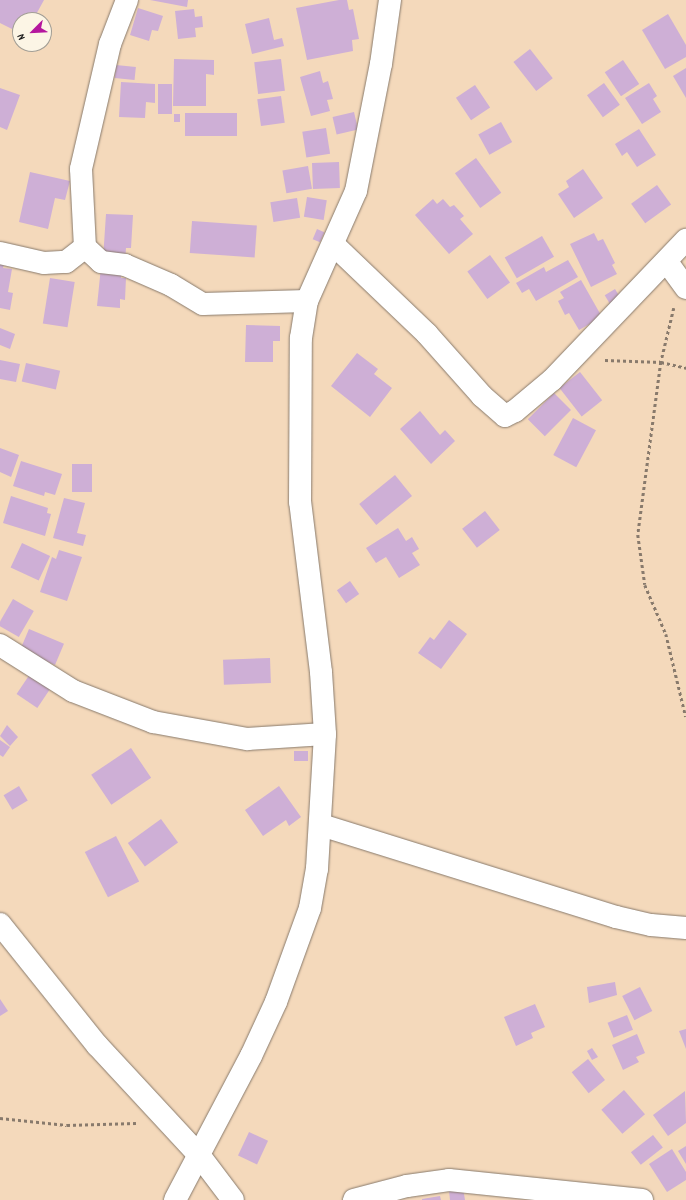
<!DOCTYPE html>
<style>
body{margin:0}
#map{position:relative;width:686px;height:1200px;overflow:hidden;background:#f4d9bb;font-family:Dekko,sans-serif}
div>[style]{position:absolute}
.building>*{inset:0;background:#ceafd6;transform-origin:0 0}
.path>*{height:2.5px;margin-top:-1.25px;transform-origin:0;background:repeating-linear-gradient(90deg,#887a6c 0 3px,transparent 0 6px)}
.roads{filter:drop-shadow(0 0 1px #887a6c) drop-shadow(0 0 1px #887a6c)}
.minor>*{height:22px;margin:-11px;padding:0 11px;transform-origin:11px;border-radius:11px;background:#fff}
span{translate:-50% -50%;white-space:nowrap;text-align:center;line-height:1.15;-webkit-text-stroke:3.5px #fcf5e5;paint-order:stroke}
.north{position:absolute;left:12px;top:12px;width:40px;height:40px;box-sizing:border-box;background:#fcf5e5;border:1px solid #a29e95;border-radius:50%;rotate:246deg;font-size:11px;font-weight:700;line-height:16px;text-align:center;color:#1c1c1c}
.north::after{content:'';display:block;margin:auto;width:14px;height:18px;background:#b5179e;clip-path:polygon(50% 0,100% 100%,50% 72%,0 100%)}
</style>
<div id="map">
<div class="building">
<div style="clip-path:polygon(0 0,44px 0,33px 20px,21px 18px,14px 30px,0 23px)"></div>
<div style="clip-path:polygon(150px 0,188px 0,187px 7px)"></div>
<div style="clip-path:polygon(339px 0,347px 0,349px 10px,353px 9px,359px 39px,352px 40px,353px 51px,307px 60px,296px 8px)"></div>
<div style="clip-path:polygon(138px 8px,163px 16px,158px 31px,152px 30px,149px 41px,130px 35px)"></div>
<div style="clip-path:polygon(194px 9px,195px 17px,202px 16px,203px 27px,195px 28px,196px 37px,178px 39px,175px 11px)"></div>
<div style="clip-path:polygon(668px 14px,686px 45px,686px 57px,665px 69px,642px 30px)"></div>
<div style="clip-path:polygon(269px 18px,274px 40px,282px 38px,284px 46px,252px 54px,245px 24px)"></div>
<div style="left:530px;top:49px;width:37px;height:21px;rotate:52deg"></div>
<div style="clip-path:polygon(174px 59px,214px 60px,214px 75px,206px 74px,206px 106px,173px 106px)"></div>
<div style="left:281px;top:59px;width:32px;height:27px;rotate:83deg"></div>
<div style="left:623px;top:60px;width:29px;height:22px;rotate:56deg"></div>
<div style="left:116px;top:65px;width:20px;height:13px;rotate:6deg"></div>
<div style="clip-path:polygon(686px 68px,686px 98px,673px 76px)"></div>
<div style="clip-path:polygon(320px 71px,323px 83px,328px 81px,333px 99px,327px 100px,330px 111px,311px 116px,300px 77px)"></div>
<div style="clip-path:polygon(121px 82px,155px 84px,155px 103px,146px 102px,145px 118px,119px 117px)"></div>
<div style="left:604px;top:83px;width:27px;height:21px;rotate:54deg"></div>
<div style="clip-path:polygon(649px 83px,657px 96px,653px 99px,661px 112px,642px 124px,625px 98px)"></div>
<div style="left:158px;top:84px;width:14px;height:30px"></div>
<div style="left:475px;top:85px;width:27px;height:23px;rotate:56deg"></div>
<div style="clip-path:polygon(0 88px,20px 95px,7px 130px,0 127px)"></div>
<div style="left:281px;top:96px;width:27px;height:24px;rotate:82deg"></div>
<div style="left:354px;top:112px;width:18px;height:22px;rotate:77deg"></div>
<div style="left:185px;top:113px;width:52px;height:23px"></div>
<div style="left:174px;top:114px;width:6px;height:8px"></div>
<div style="left:501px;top:122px;width:23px;height:26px;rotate:61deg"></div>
<div style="left:326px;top:128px;width:26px;height:24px;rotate:81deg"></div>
<div style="clip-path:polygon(639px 129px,656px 155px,637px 167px,627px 152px,622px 156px,615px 144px)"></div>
<div style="left:476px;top:158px;width:43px;height:26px;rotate:54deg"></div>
<div style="left:339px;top:162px;width:26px;height:27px;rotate:88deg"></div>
<div style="left:308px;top:166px;width:23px;height:26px;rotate:80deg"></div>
<div style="clip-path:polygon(583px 169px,603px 198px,574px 218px,558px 194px,569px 187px,566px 181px)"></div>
<div style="clip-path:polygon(30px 172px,70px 181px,65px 200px,55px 198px,48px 229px,19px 222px)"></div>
<div style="left:657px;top:185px;width:24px;height:32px;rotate:54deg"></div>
<div style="left:307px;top:197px;width:20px;height:20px;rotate:9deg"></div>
<div style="left:297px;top:198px;width:20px;height:27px;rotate:81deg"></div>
<div style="clip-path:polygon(433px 199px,437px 204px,443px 199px,450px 207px,454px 205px,464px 216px,460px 219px,473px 234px,449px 254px,415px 215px)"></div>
<div style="clip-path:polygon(106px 214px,133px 215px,131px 248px,126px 248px,125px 261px,103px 259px)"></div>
<div style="left:192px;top:221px;width:65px;height:32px;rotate:4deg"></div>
<div style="left:317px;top:229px;width:8px;height:11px;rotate:23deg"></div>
<div style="clip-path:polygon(594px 233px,598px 241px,603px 239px,615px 263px,612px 265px,617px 274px,591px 287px,570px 244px)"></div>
<div style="left:542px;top:236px;width:24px;height:43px;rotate:60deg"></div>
<div style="left:490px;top:255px;width:34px;height:28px;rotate:54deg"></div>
<div style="clip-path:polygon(0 259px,5px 260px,3px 268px,12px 269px,8px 292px,13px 293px,10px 310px,0 308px)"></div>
<div style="clip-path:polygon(568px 260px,578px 277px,536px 301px,529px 289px,522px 293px,516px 283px,544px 267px,546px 272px)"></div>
<div style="clip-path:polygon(101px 267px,122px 269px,121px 278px,126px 278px,125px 300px,120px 299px,120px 308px,97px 306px)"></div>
<div style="left:50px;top:278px;width:25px;height:46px;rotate:9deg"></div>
<div style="clip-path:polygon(581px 280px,602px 317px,579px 330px,569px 313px,565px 315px,558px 301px,564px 298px,560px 292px)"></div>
<div style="left:615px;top:289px;width:12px;height:12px;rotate:59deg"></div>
<div style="clip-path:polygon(246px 325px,280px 326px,280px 341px,273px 341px,273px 362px,245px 362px)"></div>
<div style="clip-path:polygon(0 328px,15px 334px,10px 349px,0 345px)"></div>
<div style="clip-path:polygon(357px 353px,378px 369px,374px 374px,392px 388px,370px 417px,331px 386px)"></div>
<div style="clip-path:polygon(0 360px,20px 364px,16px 382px,0 379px)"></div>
<div style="left:26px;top:363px;width:35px;height:19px;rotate:13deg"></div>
<div style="left:580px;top:372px;width:36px;height:26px;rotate:52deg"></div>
<div style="left:554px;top:393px;width:24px;height:37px;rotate:45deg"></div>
<div style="clip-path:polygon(420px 411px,440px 435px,445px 430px,455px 441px,431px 464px,400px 429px)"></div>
<div style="left:573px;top:418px;width:26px;height:42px;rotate:28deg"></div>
<div style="clip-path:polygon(0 448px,19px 455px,11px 477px,0 472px)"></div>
<div style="clip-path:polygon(21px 461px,62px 474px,55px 495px,45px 492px,44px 496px,13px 486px)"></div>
<div style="left:72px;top:464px;width:20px;height:28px"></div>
<div style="left:395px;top:475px;width:27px;height:46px;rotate:51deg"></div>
<div style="clip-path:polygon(11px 496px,48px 508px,47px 513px,51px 514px,45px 536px,3px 523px)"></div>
<div style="clip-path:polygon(64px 498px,85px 503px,77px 533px,86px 535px,83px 546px,53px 538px)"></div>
<div style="left:485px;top:511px;width:24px;height:29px;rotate:52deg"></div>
<div style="clip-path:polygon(398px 528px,406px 541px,412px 537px,419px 549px,412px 553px,420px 565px,399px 578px,386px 557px,376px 563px,366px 548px)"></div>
<div style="left:22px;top:543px;width:31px;height:27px;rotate:25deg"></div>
<div style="clip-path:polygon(59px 550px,82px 557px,67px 601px,40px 592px,52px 557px,56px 559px)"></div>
<div style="left:350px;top:581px;width:16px;height:16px;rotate:55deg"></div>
<div style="left:13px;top:599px;width:24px;height:30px;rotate:30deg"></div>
<div style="clip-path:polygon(449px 620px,467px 634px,441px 669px,418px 653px,430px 637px,434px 640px)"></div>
<div style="left:29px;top:629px;width:38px;height:23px;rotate:23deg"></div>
<div style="left:270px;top:658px;width:25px;height:47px;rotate:88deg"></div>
<div style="left:30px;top:674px;width:25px;height:24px;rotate:34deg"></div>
<div style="clip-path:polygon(7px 725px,18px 737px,10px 746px,0 736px)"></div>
<div style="clip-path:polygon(0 740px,10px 747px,3px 757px,0 755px)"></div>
<div style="left:131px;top:748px;width:36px;height:48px;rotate:56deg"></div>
<div style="left:294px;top:751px;width:14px;height:10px"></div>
<div style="left:19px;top:786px;width:17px;height:18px;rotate:59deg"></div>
<div style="clip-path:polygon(279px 786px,301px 817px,289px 826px,286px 820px,263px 836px,245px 810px)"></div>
<div style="left:161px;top:819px;width:29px;height:41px;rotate:54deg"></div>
<div style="left:116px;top:836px;width:51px;height:35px;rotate:63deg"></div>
<div style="clip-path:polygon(615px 982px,617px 995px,589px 1003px,587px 987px)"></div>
<div style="left:640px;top:987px;width:27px;height:20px;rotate:63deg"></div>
<div style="clip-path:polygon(0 999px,8px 1011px,0 1016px)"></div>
<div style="clip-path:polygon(535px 1004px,545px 1027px,531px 1033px,533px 1038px,516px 1046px,504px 1017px)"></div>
<div style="left:627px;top:1015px;width:16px;height:21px;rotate:68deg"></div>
<div style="clip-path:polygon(686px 1029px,686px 1049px,679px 1031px)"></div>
<div style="clip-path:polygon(637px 1034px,645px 1053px,636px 1057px,639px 1062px,623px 1070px,612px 1045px)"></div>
<div style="clip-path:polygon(592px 1048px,598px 1057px,592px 1060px,587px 1051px)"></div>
<div style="left:588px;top:1059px;width:27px;height:21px;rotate:51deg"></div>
<div style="left:624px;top:1090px;width:32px;height:30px;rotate:49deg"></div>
<div style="clip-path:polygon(685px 1091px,686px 1123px,668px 1136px,653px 1115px)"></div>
<div style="left:249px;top:1132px;width:21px;height:26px;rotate:25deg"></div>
<div style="left:653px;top:1135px;width:16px;height:28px;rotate:52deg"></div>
<div style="clip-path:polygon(686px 1146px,686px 1164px,678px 1151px)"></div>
<div style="clip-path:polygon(672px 1149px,686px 1172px,686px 1180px,667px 1192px,649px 1164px)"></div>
<div style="clip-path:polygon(463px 1188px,465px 1200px,450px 1200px,449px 1191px)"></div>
<div style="clip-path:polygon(440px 1196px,441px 1200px,422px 1200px,422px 1199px)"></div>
</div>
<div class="path">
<div style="left:674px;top:308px;width:56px;rotate:103.5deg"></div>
<div style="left:661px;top:362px;width:175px;rotate:97.6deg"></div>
<div style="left:638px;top:535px;width:50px;rotate:82deg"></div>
<div style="left:645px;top:585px;width:53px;rotate:66.8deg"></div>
<div style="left:666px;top:634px;width:85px;rotate:76.5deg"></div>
<div style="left:605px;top:360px;width:56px;rotate:2deg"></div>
<div style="left:661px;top:362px;width:26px;rotate:13deg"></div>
<div style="left:0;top:1118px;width:67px;rotate:6deg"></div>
<div style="left:67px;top:1125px;width:69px;rotate:-1.7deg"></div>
</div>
<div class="roads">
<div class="minor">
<div style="left:127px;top:0;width:47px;rotate:111.1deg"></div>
<div style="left:110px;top:44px;width:128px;rotate:103.1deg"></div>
<div style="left:81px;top:169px;width:78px;rotate:87.1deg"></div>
<div style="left:85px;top:247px;width:22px;rotate:43deg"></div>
<div style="left:101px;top:262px;width:24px;rotate:7deg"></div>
<div style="left:125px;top:265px;width:50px;rotate:23.5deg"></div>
<div style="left:171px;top:285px;width:37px;rotate:31deg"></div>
<div style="left:203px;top:304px;width:104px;rotate:-1.7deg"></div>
<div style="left:334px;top:245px;width:129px;rotate:43.7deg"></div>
<div style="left:427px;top:334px;width:83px;rotate:48.4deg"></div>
<div style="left:482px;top:396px;width:30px;rotate:41deg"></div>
<div style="left:505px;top:416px;width:11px;rotate:-27deg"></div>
<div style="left:515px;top:411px;width:48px;rotate:-40deg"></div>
<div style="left:552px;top:380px;width:194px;rotate:-46.3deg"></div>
<div style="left:0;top:253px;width:45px;rotate:12.8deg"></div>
<div style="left:44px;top:263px;width:22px;rotate:-3deg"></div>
<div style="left:66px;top:262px;width:24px;rotate:-38deg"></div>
<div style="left:667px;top:262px;width:32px;rotate:54deg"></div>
<div style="left:0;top:645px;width:86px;rotate:32.2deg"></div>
<div style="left:73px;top:691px;width:86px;rotate:21.2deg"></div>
<div style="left:153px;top:722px;width:96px;rotate:10.3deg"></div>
<div style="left:247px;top:739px;width:78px;rotate:-3.7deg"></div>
<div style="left:321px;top:825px;width:309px;rotate:17.3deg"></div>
<div style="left:616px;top:917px;width:36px;rotate:13deg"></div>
<div style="left:651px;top:925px;width:35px;rotate:5deg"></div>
<div style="left:0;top:924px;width:155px;rotate:51.3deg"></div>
<div style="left:97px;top:1045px;width:150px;rotate:47.2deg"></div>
<div style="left:199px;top:1155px;width:56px;rotate:52.9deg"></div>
<div style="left:175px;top:1200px;width:163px;rotate:-62.2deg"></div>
<div style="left:251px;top:1056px;width:60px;rotate:-65.2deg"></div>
<div style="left:276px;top:1002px;width:100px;rotate:-70.1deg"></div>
<div style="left:310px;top:908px;width:40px;rotate:-80deg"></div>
<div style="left:317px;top:869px;width:135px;rotate:-86.6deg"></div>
<div style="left:325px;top:734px;width:62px;rotate:-93.7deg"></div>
<div style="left:321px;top:672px;width:171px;rotate:-97deg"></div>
<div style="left:300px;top:502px;width:164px;rotate:-89.7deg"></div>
<div style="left:301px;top:338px;width:37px;rotate:-81deg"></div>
<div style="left:307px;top:301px;width:120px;rotate:-66deg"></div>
<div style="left:356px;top:191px;width:129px;rotate:-78.9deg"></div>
<div style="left:381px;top:64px;width:65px;rotate:-82deg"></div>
<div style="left:354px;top:1200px;width:55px;rotate:-14.8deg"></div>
<div style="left:407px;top:1186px;width:42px;rotate:-8.1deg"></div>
<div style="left:449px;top:1180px;width:194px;rotate:5.9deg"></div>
</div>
</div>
<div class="north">N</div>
</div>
